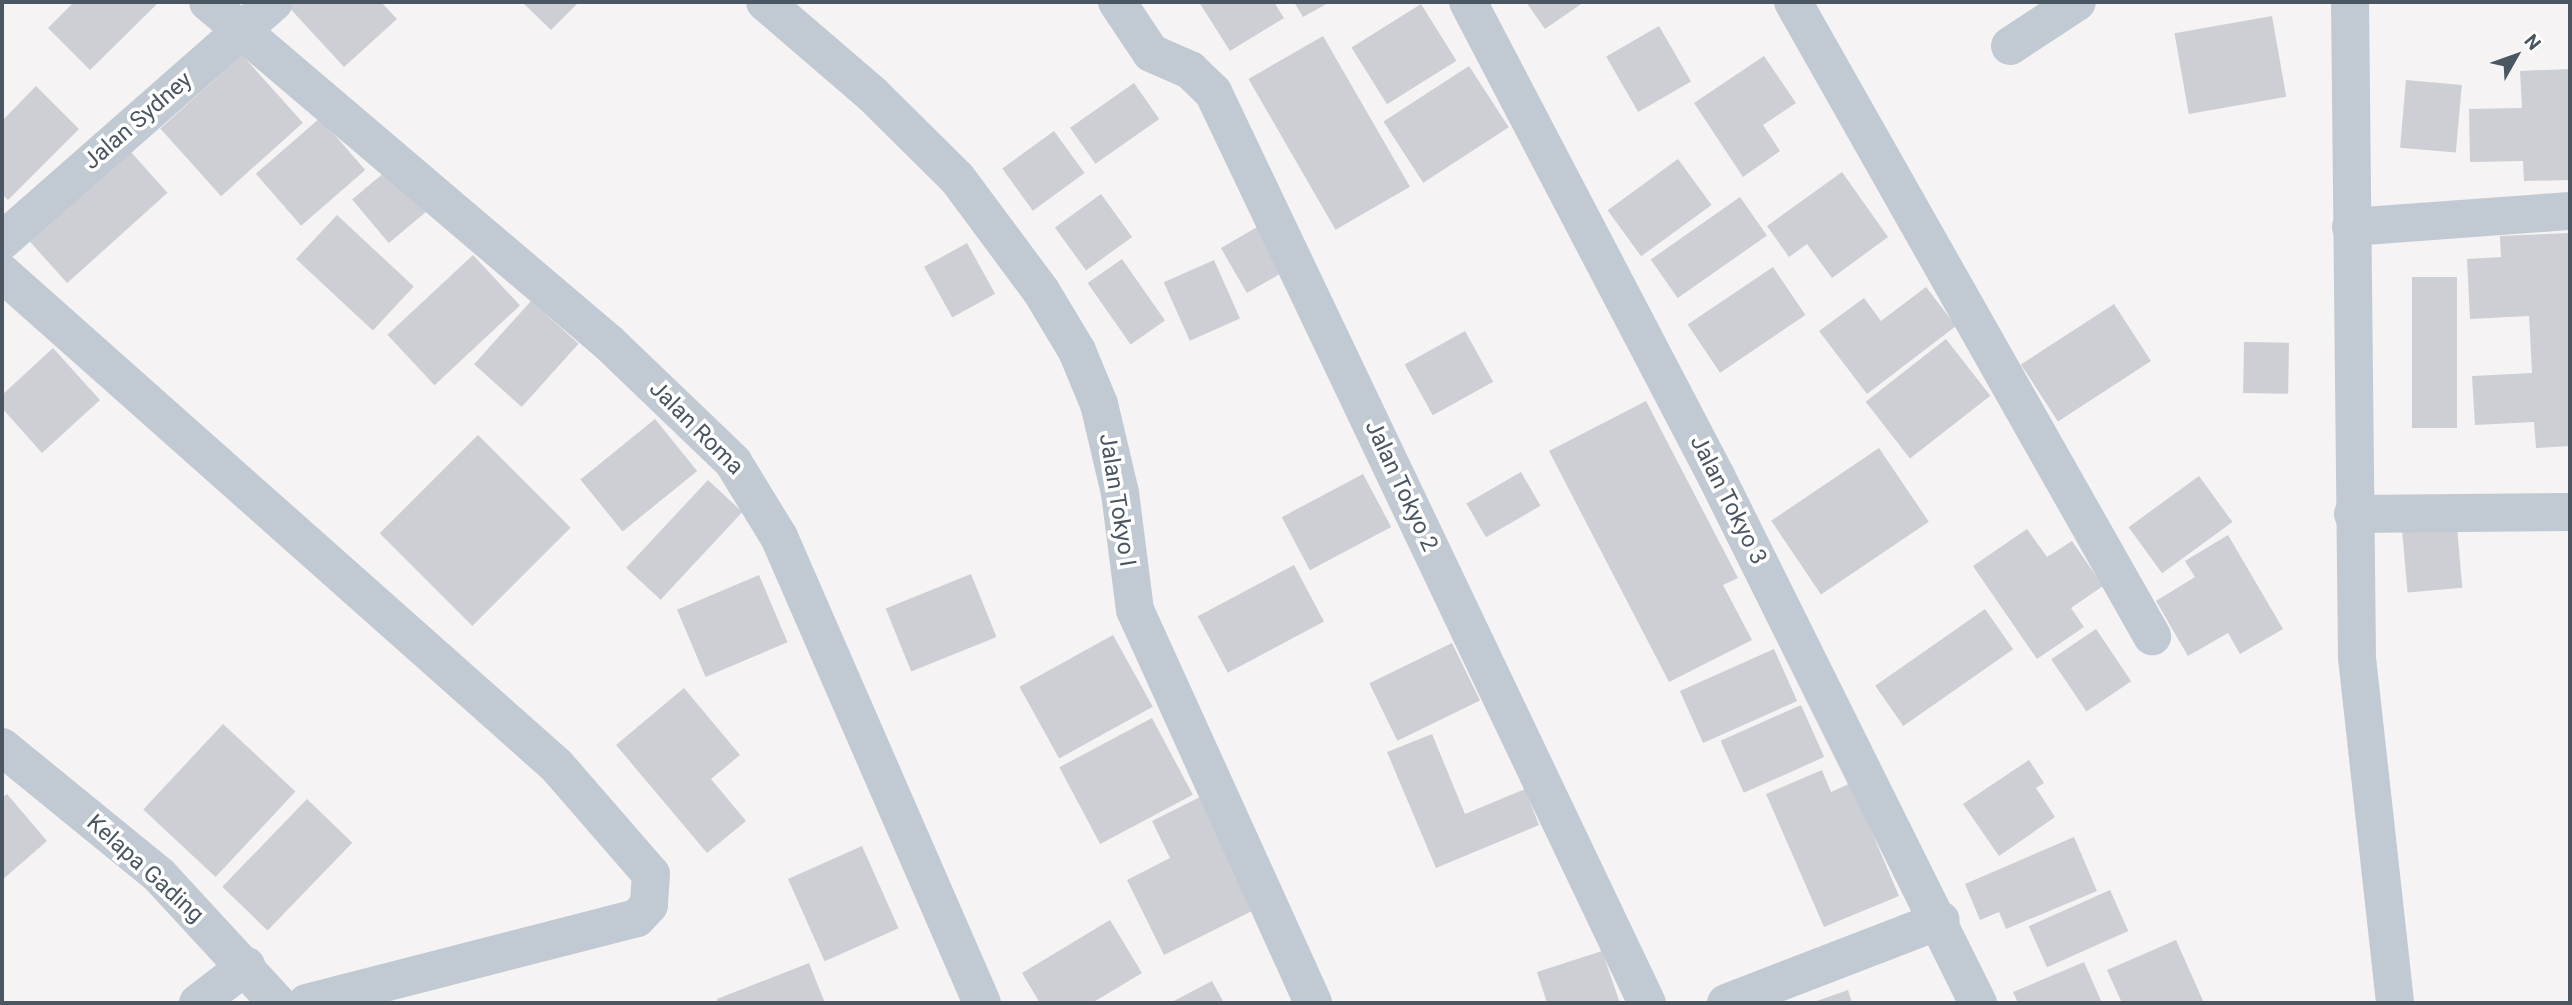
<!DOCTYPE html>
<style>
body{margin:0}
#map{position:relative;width:2572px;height:1005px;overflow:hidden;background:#f5f3f3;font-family:Roboto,sans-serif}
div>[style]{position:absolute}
.building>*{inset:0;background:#cdcfd5;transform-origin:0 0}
.minor>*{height:38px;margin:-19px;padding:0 19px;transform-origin:19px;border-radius:19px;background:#c1cad2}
.tertiary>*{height:38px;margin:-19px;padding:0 19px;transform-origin:19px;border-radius:19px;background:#c1cad2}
span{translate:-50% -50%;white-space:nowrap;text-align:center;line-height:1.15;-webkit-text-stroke:7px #fff;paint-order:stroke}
.street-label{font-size:23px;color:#4a5661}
.frame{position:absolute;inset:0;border:4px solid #4a5661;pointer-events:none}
.north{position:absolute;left:2481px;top:21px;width:70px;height:70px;-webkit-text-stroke:5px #fff;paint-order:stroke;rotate:50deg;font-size:19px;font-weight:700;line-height:28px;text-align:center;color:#4a5661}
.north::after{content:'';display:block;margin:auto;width:24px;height:32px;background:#4a5661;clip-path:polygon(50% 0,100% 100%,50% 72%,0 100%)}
</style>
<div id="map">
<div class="building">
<div style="clip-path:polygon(74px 2px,159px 2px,90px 70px,48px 28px)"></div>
<div style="clip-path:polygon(284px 2px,381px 2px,397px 19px,344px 67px)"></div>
<div style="clip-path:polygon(522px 2px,579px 2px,551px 30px)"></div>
<div style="clip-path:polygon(1199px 2px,1274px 2px,1284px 18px,1230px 51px)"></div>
<div style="clip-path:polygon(1294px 2px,1330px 2px,1303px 17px)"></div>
<div style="clip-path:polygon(1526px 2px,1584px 2px,1545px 29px)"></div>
<div style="left:1421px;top:4px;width:67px;height:82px;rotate:58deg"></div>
<div style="left:2272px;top:16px;width:82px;height:99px;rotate:80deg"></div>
<div style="left:1659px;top:26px;width:64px;height:61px;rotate:60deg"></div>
<div style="left:1323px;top:36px;width:174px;height:86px;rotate:60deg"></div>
<div style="left:242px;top:55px;width:91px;height:110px;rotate:48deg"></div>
<div style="clip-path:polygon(1764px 56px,1796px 103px,1763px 125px,1780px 151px,1743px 177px,1694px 103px)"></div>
<div style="left:1469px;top:66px;width:73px;height:102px;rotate:57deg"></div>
<div style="clip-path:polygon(2570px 69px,2570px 180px,2524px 181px,2523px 161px,2470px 162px,2469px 109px,2522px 108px,2520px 71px)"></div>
<div style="left:2406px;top:80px;width:56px;height:68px;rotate:5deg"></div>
<div style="left:1134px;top:83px;width:44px;height:78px;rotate:55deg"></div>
<div style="clip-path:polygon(36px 86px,79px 129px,8px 200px,2px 194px,2px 121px)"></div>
<div style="left:320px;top:118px;width:69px;height:85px;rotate:49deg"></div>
<div style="left:1054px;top:131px;width:52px;height:64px;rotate:54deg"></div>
<div style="left:120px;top:140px;width:71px;height:135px;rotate:48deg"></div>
<div style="left:1678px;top:159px;width:57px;height:87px;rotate:54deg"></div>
<div style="left:392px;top:166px;width:57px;height:52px;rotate:50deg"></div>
<div style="clip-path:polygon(1842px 172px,1888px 237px,1832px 278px,1807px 244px,1789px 257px,1767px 226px)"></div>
<div style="left:1101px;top:194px;width:53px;height:57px;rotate:54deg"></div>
<div style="left:1740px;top:197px;width:47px;height:109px;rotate:55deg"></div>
<div style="left:337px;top:215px;width:105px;height:60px;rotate:43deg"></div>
<div style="left:1259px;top:226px;width:52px;height:44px;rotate:60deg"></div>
<div style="clip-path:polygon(2570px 233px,2570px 446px,2536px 448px,2534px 422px,2475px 425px,2472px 376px,2532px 373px,2530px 333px,2529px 316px,2470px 319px,2467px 259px,2501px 257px,2500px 236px)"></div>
<div style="left:967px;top:243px;width:58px;height:49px;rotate:61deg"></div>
<div style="left:473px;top:255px;width:69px;height:117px;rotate:47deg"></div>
<div style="left:1122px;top:259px;width:75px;height:42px;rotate:55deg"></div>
<div style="left:1214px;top:260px;width:64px;height:55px;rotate:66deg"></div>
<div style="left:1773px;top:267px;width:58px;height:103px;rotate:56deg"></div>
<div style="left:2412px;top:277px;width:45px;height:151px"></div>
<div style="clip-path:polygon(1926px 287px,1956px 326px,1867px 394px,1819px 331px,1864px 298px,1881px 321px)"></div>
<div style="left:531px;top:301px;width:64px;height:85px;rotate:42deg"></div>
<div style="left:2114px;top:304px;width:68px;height:111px;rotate:57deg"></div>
<div style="left:1465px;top:331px;width:58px;height:69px;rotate:61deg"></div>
<div style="left:1946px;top:339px;width:72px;height:102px;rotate:52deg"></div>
<div style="left:2244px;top:342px;width:45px;height:51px;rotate:1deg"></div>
<div style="clip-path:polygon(53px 348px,100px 400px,42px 453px,2px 408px,2px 395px)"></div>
<div style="clip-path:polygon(1646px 401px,1738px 578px,1723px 585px,1752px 640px,1669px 682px,1549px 451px)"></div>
<div style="left:655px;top:419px;width:67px;height:96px;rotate:51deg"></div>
<div style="left:478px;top:435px;width:131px;height:139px;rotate:45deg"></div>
<div style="left:1879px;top:448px;width:89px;height:130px;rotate:56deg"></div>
<div style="left:1521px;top:472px;width:39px;height:63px;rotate:60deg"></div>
<div style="left:1363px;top:474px;width:60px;height:92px;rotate:62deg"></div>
<div style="left:2199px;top:476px;width:57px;height:87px;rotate:54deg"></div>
<div style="left:708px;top:480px;width:47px;height:120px;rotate:43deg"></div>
<div style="left:2457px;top:527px;width:61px;height:55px;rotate:85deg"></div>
<div style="clip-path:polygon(2027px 529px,2047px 557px,2072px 541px,2103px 586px,2071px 608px,2084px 627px,2037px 659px,1973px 566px)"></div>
<div style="clip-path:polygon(2228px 535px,2283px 629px,2240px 654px,2228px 633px,2188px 656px,2156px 601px,2195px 577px,2185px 561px)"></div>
<div style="left:1294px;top:565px;width:64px;height:109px;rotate:62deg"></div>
<div style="left:971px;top:574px;width:68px;height:92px;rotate:68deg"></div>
<div style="left:759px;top:575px;width:73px;height:89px;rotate:67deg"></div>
<div style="left:1985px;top:609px;width:49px;height:134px;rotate:55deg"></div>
<div style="left:2096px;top:629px;width:63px;height:54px;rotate:56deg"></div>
<div style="left:1113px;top:635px;width:82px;height:107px;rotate:61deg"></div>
<div style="left:1452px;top:643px;width:64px;height:92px;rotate:64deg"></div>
<div style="left:1774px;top:649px;width:57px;height:103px;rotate:66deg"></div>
<div style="clip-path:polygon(684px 688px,740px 755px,711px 779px,746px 821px,707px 853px,616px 745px)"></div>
<div style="left:1801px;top:705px;width:57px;height:88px;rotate:66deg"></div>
<div style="left:1152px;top:718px;width:87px;height:105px;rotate:62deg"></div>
<div style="left:223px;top:724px;width:99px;height:117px;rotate:43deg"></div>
<div style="clip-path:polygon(1432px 734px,1465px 814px,1525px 789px,1539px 825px,1436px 868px,1387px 752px)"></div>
<div style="clip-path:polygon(2029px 760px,2044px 783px,2036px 788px,2055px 817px,1999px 856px,1963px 804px)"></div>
<div style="clip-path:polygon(1822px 770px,1831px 792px,1851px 783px,1899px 896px,1824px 927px,1766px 794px)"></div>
<div style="clip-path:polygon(7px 794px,47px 841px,2px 880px,2px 798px)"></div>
<div style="clip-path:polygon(1200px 797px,1256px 909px,1164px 955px,1127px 880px,1170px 858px,1152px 821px)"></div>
<div style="left:307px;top:799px;width:63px;height:122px;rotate:44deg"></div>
<div style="clip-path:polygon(2074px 837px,2097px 891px,2006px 929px,1999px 912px,1980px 920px,1965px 884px)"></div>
<div style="left:862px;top:846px;width:90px;height:81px;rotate:66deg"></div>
<div style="left:2110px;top:890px;width:45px;height:89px;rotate:66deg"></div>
<div style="clip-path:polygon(1110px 920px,1142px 973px,1092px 1003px,1040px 1003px,1022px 973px)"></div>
<div style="clip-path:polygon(2176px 940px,2204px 1003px,2122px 1003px,2107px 970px)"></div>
<div style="clip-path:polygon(1602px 951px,1620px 1003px,1547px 1003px,1537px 972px)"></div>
<div style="clip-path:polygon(2084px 962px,2102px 1003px,2018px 1003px,2013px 992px)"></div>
<div style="clip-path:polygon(809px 963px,825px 1003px,718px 1003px,717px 999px)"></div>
<div style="clip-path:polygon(1212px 981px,1224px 1003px,1170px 1003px)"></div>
<div style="clip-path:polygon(1848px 990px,1852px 1003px,1811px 1003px)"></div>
</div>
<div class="minor">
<div style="left:208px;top:2px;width:526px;rotate:40.38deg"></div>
<div style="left:609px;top:343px;width:172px;rotate:43.8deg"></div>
<div style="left:733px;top:462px;width:88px;rotate:58.5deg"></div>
<div style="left:779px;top:537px;width:508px;rotate:66.46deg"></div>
<div style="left:765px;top:2px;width:143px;rotate:40.7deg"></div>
<div style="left:873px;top:95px;width:118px;rotate:44.7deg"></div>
<div style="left:957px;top:178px;width:141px;rotate:53.4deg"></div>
<div style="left:1041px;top:291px;width:70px;rotate:59deg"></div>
<div style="left:1077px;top:351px;width:57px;rotate:67.5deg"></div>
<div style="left:1099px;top:404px;width:91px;rotate:76.7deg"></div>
<div style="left:1120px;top:493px;width:118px;rotate:82.7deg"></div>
<div style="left:1135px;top:610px;width:431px;rotate:65.6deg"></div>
<div style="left:1117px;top:2px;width:61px;rotate:56.3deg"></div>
<div style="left:1151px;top:53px;width:43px;rotate:23.6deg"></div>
<div style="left:1190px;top:70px;width:32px;rotate:44deg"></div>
<div style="left:1213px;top:92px;width:1009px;rotate:64.53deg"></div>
<div style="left:1468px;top:2px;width:535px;rotate:62.38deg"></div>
<div style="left:1716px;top:476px;width:589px;rotate:63.57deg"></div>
<div style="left:1793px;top:2px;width:729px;rotate:60.48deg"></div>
<div style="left:2350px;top:2px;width:656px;rotate:89.39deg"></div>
<div style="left:2357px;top:658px;width:347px;rotate:83.7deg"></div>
<div style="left:2010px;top:46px;width:80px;rotate:-33.3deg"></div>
<div style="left:2351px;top:227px;width:220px;rotate:-4.2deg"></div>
<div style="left:2px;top:241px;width:362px;rotate:-41.3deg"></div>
<div style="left:2px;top:273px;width:742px;rotate:41.61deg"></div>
<div style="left:557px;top:766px;width:143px;rotate:49deg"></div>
<div style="left:651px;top:874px;width:31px;rotate:94deg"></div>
<div style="left:649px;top:905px;width:18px;rotate:133deg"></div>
<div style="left:637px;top:918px;width:341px;rotate:165.6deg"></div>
<div style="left:2353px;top:514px;width:217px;rotate:-0.5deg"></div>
<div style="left:198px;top:1003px;width:61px;rotate:-37.6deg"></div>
<div style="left:1726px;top:1003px;width:230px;rotate:-21.1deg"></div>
</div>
<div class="tertiary">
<div style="left:2px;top:747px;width:203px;rotate:39.2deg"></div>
<div style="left:159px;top:875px;width:174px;rotate:47.3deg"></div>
</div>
<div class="street-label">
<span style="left:138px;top:121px;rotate:-41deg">Jalan Sydney</span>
<span style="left:696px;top:428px;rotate:45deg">Jalan Roma</span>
<span style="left:1401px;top:486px;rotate:65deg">Jalan Tokyo 2</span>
<span style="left:1117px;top:500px;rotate:81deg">Jalan Tokyo I</span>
<span style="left:1728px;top:500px;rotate:63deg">Jalan Tokyo 3</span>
<span style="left:145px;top:869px;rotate:42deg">Kelapa Gading</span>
</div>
<div class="frame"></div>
<div class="north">N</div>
</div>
